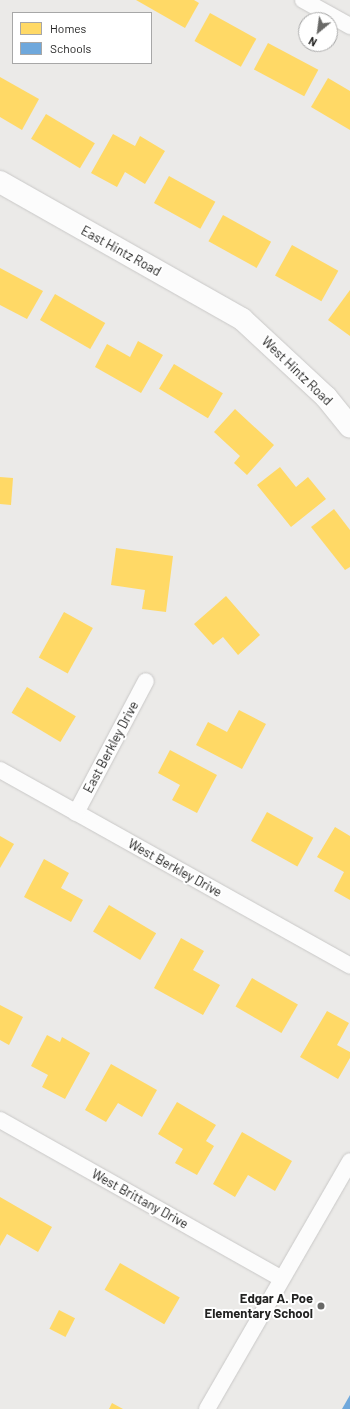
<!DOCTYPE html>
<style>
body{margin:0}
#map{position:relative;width:350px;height:1409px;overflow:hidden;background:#ebeae8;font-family:Barlow,sans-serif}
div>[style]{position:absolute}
.homes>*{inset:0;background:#ffd966;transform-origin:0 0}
.schools>*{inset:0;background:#6fa8dc}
.roads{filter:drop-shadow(0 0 1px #c9c8c7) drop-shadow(0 0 1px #c9c8c7)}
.street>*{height:16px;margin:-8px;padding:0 8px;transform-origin:8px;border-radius:8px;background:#fcfcfc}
.secondary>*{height:22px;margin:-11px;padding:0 11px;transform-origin:11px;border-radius:11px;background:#fcfcfc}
.dots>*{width:11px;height:11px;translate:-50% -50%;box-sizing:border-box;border:2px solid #fff;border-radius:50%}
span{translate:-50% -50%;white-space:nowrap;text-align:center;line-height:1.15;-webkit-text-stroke:4px #fff;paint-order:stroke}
.street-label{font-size:13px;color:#232322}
.poi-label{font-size:13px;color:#232322;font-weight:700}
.right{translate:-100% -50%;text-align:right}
.legend{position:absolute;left:12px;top:12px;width:140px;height:52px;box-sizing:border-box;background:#fff;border:1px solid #a7a7a7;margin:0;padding:5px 7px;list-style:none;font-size:12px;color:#232322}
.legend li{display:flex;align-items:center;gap:8px;height:20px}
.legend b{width:20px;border:1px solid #a7a7a7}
.north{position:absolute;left:298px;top:12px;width:40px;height:40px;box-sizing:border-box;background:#fff;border:1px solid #a7a7a7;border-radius:50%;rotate:209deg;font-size:11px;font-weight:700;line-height:16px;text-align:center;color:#232322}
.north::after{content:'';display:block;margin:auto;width:14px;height:18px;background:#696967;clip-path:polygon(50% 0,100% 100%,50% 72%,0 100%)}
</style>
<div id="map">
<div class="homes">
<div style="clip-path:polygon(136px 0,194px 0,199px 3px,185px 28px)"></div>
<div style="left:210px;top:13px;width:53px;height:32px;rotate:29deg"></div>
<div style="left:268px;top:43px;width:57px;height:30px;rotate:28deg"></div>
<div style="clip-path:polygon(0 77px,39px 99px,22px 130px,0 117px)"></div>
<div style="clip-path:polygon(328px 78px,350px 91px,350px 130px,311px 107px)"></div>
<div style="left:46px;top:114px;width:57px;height:29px;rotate:31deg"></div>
<div style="clip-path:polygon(113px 134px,135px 146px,140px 136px,165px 151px,145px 184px,125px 172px,117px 187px,91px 173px)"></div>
<div style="left:169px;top:176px;width:53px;height:31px;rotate:29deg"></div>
<div style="left:223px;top:215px;width:55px;height:30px;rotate:29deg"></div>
<div style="left:292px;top:245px;width:53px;height:35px;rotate:29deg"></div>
<div style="clip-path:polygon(0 268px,43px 291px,27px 319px,0 305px)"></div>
<div style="clip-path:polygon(350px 290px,350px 336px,328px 320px)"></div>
<div style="left:55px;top:294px;width:58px;height:30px;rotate:30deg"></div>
<div style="clip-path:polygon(138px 341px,163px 355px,141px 393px,95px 367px,107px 344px,130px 357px)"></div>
<div style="left:174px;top:364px;width:57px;height:29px;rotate:31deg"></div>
<div style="clip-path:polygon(235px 409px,274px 445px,247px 475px,234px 463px,240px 456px,214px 432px)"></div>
<div style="clip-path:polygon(280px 467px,296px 487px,308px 477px,326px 499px,291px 527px,257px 485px)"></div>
<div style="clip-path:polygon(0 477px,13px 478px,11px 505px,0 504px)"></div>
<div style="clip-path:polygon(334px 509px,350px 530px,350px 567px,345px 570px,311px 527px)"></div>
<div style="clip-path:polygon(116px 548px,173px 556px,166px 612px,142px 609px,145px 590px,111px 585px)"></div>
<div style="clip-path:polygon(226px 596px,260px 635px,238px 655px,223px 637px,213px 645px,194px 624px)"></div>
<div style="left:64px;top:612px;width:33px;height:52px;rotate:29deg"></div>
<div style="left:27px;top:687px;width:57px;height:30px;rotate:31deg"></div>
<div style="clip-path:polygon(239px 710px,266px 724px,242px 769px,196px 745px,208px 722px,227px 732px)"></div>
<div style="clip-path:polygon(170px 750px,217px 775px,197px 813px,172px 800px,180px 785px,158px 773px)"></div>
<div style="left:267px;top:812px;width:53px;height:33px;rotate:29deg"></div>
<div style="clip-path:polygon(335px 827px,350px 836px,350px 900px,334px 891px,344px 872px,317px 857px)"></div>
<div style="clip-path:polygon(0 836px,14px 844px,0 868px)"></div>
<div style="clip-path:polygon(44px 859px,69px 873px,61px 888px,83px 900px,71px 922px,24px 897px)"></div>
<div style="left:109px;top:905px;width:55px;height:31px;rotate:31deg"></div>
<div style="clip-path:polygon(181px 938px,204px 951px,193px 970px,220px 985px,203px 1015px,154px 988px)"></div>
<div style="left:252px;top:978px;width:53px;height:33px;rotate:30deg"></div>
<div style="clip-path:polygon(0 1005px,23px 1017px,9px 1045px,0 1040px)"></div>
<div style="clip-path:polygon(327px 1011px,349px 1023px,337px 1045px,350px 1052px,350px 1058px,338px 1079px,300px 1057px)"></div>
<div style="clip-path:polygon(47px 1035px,60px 1042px,62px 1037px,90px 1053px,65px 1099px,42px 1087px,48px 1075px,31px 1066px)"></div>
<div style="clip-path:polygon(111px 1064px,157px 1090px,142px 1117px,118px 1103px,106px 1122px,85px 1110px)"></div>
<div style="clip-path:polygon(177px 1102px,216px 1125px,206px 1141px,214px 1146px,197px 1175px,175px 1163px,183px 1149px,158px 1134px)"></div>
<div style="clip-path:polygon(242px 1132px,292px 1161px,275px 1191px,248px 1175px,235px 1197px,213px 1184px)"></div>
<div style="clip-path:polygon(0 1197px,52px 1227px,38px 1252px,7px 1234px,0 1246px)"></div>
<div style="left:120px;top:1263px;width:69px;height:31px;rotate:30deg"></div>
<div style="left:59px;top:1310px;width:18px;height:21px;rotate:27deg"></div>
<div style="clip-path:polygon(112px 1403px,123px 1409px,109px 1409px)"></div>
</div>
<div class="schools">
<div style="clip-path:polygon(350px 1395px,350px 1409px,342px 1409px)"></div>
</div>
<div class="roads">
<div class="street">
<div style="left:303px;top:0;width:54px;rotate:29deg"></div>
<div style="left:0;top:770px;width:401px;rotate:29.2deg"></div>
<div style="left:76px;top:813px;width:149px;rotate:-62.1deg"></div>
<div style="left:0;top:1120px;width:322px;rotate:29.4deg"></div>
<div style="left:207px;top:1409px;width:286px;rotate:-60deg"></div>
</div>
<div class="secondary">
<div style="left:0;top:182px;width:278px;rotate:29.5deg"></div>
<div style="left:242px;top:319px;width:115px;rotate:42.9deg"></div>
<div style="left:326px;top:397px;width:38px;rotate:51deg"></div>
</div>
</div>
<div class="dots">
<div style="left:321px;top:1306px;background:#696967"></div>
</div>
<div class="street-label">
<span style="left:121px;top:251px;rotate:29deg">East Hintz Road</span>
<span style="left:297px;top:371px;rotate:44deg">West Hintz Road</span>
<span style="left:111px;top:747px;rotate:-62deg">East Berkley Drive</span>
<span style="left:175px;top:868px;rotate:29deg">West Berkley Drive</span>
<span style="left:140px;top:1199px;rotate:29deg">West Brittany Drive</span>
</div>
<div class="poi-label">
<span class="right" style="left:313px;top:1306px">Edgar A. Poe<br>Elementary School</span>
</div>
<ul class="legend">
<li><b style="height:11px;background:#ffd966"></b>Homes</li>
<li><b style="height:11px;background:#6fa8dc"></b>Schools</li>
</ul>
<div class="north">N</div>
</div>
